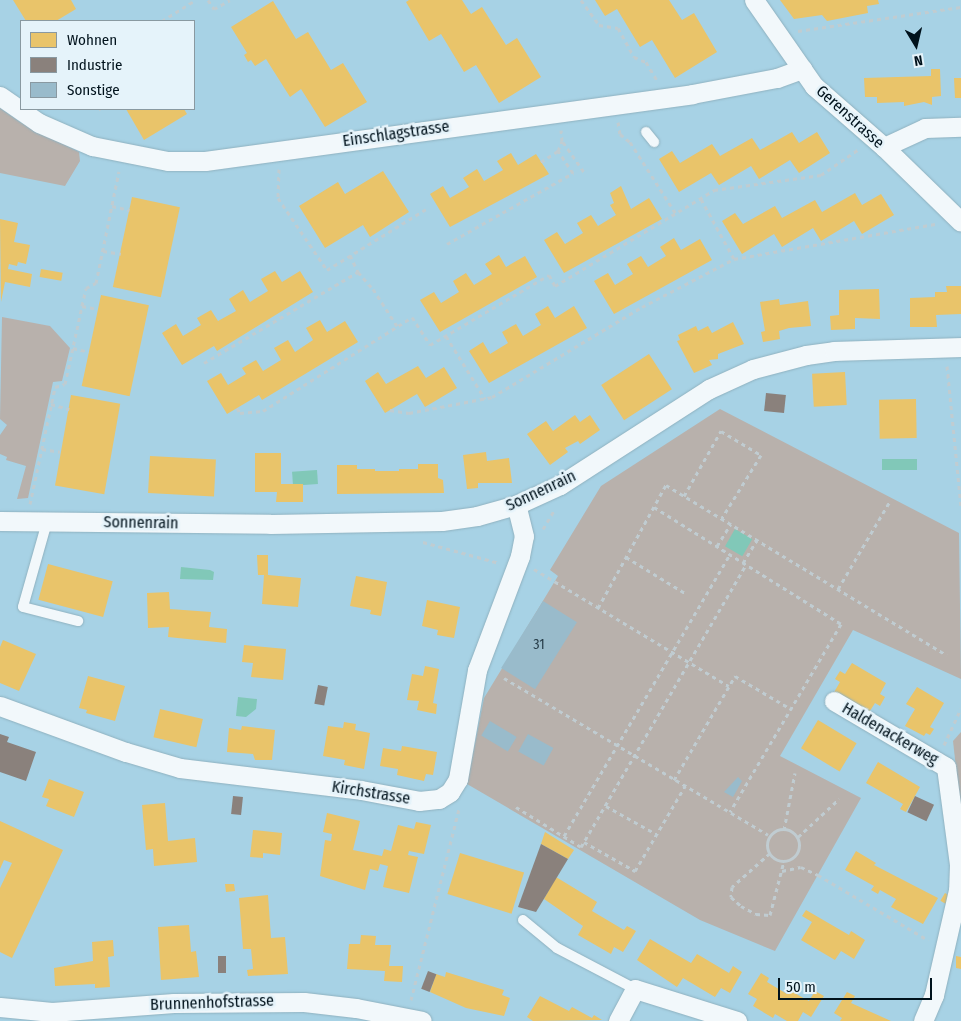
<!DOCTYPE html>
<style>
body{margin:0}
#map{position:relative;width:961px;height:1021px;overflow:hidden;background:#a7d2e5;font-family:"Fira Sans Condensed",sans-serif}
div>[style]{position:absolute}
.green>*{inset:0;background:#b8b1ac}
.water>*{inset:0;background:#81c8b8;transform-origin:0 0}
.homes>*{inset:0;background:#e9c46a;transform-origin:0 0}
.industry>*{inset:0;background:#8a817c;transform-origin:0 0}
.building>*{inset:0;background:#99bbcb;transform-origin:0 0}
.path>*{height:3px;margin-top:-1.5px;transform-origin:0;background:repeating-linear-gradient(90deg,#c0ccd1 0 4px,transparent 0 8px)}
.path>.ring{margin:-1.5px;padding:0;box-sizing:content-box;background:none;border:3px solid #c0ccd1;border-radius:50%}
.roads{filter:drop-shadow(0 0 1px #8fb1bf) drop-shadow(0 0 1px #8fb1bf)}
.lane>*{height:10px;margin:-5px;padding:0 5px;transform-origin:5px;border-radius:5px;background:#f2f8fb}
.street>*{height:19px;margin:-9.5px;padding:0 9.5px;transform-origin:9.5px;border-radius:9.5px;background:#f2f8fb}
span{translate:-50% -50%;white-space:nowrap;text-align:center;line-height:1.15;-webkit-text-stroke:5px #e5f3fa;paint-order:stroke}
.number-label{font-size:14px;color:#263c48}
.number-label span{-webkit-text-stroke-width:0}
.street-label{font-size:16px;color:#00121c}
.legend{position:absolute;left:20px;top:20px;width:175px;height:90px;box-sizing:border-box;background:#e5f3fa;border:1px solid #8999a1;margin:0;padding:6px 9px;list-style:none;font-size:15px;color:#00121c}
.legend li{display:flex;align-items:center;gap:10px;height:25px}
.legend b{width:25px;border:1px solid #8999a1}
.north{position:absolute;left:891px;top:20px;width:50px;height:50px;-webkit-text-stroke:4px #e5f3fa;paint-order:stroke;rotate:171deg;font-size:14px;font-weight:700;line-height:20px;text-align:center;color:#00121c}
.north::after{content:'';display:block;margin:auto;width:18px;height:22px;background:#00121c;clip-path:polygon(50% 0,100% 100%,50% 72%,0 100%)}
.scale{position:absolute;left:778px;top:978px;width:154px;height:22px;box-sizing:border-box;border:2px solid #00121c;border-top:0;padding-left:6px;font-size:15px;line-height:18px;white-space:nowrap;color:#00121c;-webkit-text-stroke:4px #e5f3fa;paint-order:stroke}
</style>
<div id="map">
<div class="green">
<div style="clip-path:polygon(0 108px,20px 122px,79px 152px,80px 161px,65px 186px,0 173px)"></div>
<div style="clip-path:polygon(2px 317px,50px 326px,70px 348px,62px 381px,53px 382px,28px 498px,17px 499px,26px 466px,6px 460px,7px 457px,0 454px,0 435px,7px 425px,0 419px)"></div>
<div style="clip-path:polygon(720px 409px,959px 533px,961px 679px,853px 630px,780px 756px,861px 798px,775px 951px,700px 920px,467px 784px,484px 698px,558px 576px,550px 570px,601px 486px)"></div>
<div style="clip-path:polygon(961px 732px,961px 813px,953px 741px)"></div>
</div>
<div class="water">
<div style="left:917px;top:459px;width:11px;height:35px;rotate:90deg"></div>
<div style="left:317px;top:470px;width:14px;height:25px;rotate:86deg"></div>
<div style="left:735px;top:529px;width:20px;height:20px;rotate:30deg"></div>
<div style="clip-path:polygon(181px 567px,210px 570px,214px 572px,213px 580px,180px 579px)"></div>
<div style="clip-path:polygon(238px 697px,257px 699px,256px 709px,246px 717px,236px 716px)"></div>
</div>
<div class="homes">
<div style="clip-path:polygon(13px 0,71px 0,76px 9px,56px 21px,26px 21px)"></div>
<div style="clip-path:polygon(409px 0,462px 0,471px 14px,482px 7px,506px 45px,517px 38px,541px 77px,499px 103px,476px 65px,464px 72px,441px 34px,429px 41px,406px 2px)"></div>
<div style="clip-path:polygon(595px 0,669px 0,682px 20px,694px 13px,717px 52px,675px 78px,652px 40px,640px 47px,617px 9px,605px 16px)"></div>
<div style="clip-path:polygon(780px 0,878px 0,879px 4px,867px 6px,868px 13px,827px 21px,822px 15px,794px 19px)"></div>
<div style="clip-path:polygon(273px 1px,296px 39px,308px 32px,331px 70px,343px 63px,367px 102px,325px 127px,301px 89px,290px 97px,266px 59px,255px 66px,251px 60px,248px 62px,244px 55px,247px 53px,231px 27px)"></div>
<div style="clip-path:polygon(931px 69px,940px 69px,941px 96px,932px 97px,932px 105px,924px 102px,904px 106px,904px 102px,877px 103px,877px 97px,865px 97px,864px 78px,931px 76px)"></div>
<div style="clip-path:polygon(954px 78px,961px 78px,961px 98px,955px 98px)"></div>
<div style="clip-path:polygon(126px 109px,184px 109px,187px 114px,144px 140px)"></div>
<div style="clip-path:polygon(792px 132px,799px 143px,817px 132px,830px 153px,799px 173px,790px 160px,759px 179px,751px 166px,719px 185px,711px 173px,679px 192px,659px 159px,672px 151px,680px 163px,712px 144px,720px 156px,752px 138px,760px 150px)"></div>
<div style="clip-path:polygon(511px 153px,518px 165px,536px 154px,549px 174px,450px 227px,430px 194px,443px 186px,450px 198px,469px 187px,463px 178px,477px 169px,484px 181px,503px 170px,497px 161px)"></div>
<div style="clip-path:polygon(383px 171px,409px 212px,370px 237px,363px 225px,325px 248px,299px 206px,338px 182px,345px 194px)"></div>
<div style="clip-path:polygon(621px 186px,631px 209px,649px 198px,662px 219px,564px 273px,544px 240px,557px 232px,565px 244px,583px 233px,577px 223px,591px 215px,598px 226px,616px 215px,610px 205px,614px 203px,610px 193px)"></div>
<div style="clip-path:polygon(855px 193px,862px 205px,881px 194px,894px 215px,862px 234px,854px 221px,821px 241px,813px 228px,782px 247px,774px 234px,742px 254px,722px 221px,735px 213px,743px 224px,775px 206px,782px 218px,815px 200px,822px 212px)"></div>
<div style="left:132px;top:197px;width:49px;height:92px;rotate:12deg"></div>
<div style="clip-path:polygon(0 219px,18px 223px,14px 242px,30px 245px,26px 264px,18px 262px,17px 266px,9px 264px,8px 269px,32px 274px,30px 287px,5px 282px,1px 302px)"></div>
<div style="clip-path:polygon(674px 238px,681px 250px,700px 239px,712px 260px,614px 314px,594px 281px,608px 273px,615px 285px,633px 274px,627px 264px,641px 256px,648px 267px,666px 256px,660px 247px)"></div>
<div style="clip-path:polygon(499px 255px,506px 267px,525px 256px,537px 277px,440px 332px,420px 300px,434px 292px,441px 303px,459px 292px,453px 281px,466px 273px,474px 285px,492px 274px,485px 264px)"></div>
<div style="left:41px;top:269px;width:22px;height:8px;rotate:10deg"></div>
<div style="clip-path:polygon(275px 271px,282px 282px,300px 271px,313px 292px,217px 351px,214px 346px,182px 365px,162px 333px,176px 324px,183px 336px,201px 325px,197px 318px,211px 310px,218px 321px,236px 311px,229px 299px,243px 290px,250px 302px,268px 291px,261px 279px)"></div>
<div style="clip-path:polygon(946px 286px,961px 286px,961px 314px,936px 315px,937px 327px,910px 327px,910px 298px,935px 297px,935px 292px,947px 292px)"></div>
<div style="clip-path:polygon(879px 289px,880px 319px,855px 318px,855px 329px,831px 330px,830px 316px,839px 315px,839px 290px)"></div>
<div style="left:101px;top:295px;width:49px;height:93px;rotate:12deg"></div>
<div style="clip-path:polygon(779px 299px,780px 305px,808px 301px,811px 326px,789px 328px,779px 331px,780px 339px,763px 342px,761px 332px,765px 331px,760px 302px)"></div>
<div style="clip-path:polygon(548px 306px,555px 318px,574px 306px,587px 328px,489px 383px,469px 351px,483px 342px,490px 354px,508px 343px,502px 332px,516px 324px,523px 336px,541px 325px,535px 314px)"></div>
<div style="clip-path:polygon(320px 320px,327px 332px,345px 321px,358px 342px,262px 400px,259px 395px,227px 414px,207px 381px,221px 373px,228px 385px,246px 374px,242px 368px,256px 360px,263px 371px,281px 360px,274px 348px,288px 340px,295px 352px,313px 340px,306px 328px)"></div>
<div style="clip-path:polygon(733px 322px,744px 344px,718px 354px,718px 359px,709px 360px,712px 365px,694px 373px,677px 341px,680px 340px,678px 335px,696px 326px,698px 331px,708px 326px,712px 333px)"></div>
<div style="left:649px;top:354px;width:42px;height:57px;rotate:57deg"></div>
<div style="clip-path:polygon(418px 366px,426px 378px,444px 367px,457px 388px,425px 407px,417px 394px,385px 413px,365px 381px,378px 372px,386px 384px)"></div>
<div style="left:845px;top:372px;width:33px;height:33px;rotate:87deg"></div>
<div style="left:71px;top:395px;width:50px;height:92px;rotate:10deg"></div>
<div style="left:916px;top:399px;width:39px;height:37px;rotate:89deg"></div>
<div style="clip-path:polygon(575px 415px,580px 422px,590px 415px,600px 430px,580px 444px,578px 441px,565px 448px,568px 452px,550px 465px,527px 434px,546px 421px,553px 431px)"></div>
<div style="clip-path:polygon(486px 452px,487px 461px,509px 458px,512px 483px,478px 483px,478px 488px,467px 489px,463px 455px)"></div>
<div style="clip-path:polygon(255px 453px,281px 453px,281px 484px,303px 484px,303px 502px,276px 502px,277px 492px,255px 492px)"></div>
<div style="left:150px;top:456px;width:66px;height:37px;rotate:3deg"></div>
<div style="clip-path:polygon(418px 464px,438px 464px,438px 478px,443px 480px,444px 493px,337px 494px,337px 465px,357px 465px,357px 469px,375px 469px,375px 471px,399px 471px,399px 469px,418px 469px)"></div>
<div style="clip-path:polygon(257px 555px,268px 555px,268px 575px,301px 578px,298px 607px,262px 604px,264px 575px,258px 575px)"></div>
<div style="left:48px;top:564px;width:67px;height:37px;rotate:15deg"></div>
<div style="clip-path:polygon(356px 576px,387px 582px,381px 616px,370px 614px,371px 610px,350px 606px)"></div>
<div style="clip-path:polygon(169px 592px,170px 609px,211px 612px,209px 627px,227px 629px,226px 643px,168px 637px,169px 627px,148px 628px,147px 593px)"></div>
<div style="clip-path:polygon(427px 600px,460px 607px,454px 638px,437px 635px,438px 630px,422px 626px)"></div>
<div style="clip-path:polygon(3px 640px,36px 654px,19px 691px,0 683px,0 647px)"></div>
<div style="clip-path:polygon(244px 645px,286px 649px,283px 680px,251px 677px,253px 663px,242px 662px)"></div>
<div style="clip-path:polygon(852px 663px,886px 683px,880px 694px,885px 697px,880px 706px,875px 703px,868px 714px,833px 694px,840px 682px,835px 679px,840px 671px,845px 674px)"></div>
<div style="clip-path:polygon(425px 666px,439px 669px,433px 703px,437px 704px,436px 714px,417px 710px,419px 701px,407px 700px,412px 674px,423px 676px)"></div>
<div style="clip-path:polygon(88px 676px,125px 686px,115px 721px,86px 713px,87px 710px,79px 708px)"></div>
<div style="clip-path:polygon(917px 687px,944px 703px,930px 727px,934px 729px,930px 735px,926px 733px,924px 736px,905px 726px,915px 709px,906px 704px)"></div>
<div style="left:160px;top:709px;width:44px;height:29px;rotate:13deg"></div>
<div style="left:818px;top:720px;width:45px;height:33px;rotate:31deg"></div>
<div style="clip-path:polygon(344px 722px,356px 724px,355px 730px,370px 733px,364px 769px,344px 765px,345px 760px,323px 756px,328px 726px,343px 728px)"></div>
<div style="clip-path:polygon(242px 726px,275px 730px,272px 760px,255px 760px,253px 754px,227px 752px,229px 728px,241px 730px)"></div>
<div style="clip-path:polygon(402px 746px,437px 752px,433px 775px,426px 774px,424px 781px,397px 775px,398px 769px,380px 766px,383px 748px,401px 751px)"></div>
<div style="clip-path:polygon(878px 762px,920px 787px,906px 812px,900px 809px,903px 804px,866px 783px)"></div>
<div style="clip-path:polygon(49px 779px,84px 792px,74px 817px,46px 806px,49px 799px,42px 797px)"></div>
<div style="clip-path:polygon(165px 803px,168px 841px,195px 838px,197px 862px,154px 866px,153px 849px,146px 850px,142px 805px)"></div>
<div style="clip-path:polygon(327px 813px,360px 821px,353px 850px,382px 856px,384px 849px,391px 851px,398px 825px,414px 829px,416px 822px,431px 825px,424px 854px,409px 851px,408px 855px,418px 857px,409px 893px,383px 887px,388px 866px,380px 864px,378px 871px,370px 869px,365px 890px,320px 876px,325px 840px,331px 841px,332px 834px,323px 832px)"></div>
<div style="clip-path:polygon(0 821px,63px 850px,12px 958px,0 952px,0 888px,12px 863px,4px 860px,0 869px)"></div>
<div style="clip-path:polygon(253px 830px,282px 833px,280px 855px,263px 853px,263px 858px,250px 857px)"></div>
<div style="clip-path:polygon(545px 832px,574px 850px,568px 859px,541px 844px)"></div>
<div style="clip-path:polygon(856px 851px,876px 863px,874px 865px,938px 898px,923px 924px,891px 907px,896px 899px,880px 890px,878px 894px,871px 890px,874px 886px,845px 870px)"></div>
<div style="left:460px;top:853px;width:67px;height:43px;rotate:17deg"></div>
<div style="clip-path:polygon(556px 877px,597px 902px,592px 911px,624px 930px,627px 926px,636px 931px,623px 952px,614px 947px,611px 954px,578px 935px,583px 926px,544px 899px)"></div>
<div style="clip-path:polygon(225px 884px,234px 884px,235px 891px,226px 892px)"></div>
<div style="left:945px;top:893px;width:6px;height:9px;rotate:31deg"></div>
<div style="clip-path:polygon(268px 895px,271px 938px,285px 937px,288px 974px,248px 976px,247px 970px,253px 969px,251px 949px,243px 949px,239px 898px)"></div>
<div style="clip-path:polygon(806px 910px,849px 935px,851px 931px,865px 940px,854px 959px,841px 951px,835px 960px,801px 940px,812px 922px,802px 916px)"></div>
<div style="clip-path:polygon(189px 925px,191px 952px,196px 951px,199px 977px,161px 980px,158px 927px)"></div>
<div style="clip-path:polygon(361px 935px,376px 936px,375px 945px,391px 945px,389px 966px,403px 966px,402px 982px,384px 981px,385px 971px,347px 969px,349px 944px,360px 944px)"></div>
<div style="clip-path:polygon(650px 939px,691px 963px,697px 954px,729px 973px,733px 966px,742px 972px,730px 993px,721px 988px,715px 997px,683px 978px,677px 987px,637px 960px)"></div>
<div style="clip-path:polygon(113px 940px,114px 956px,108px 957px,110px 987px,95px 988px,95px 984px,55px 986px,54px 968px,93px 961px,92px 942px)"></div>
<div style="clip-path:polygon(956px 956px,961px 957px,961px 969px,956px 968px)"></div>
<div style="clip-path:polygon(446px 972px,504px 990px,502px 995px,510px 998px,504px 1016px,466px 1008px,430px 992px,436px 974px,445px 977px)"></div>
<div style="clip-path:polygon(761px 973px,769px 978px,767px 982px,787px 994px,789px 990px,809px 1001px,815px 991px,824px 996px,811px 1017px,803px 1012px,798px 1021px,787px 1021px,775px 1014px,773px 1018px,753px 1006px,757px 999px,748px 994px)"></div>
<div style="clip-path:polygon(847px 992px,855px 996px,851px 1003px,891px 1021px,840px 1021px,842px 1018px,834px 1013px)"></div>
<div style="clip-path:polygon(540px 996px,569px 1011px,572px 1007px,592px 1018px,594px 1015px,602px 1020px,533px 1021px,527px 1017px)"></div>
</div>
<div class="industry">
<div style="left:766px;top:393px;width:20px;height:18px;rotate:6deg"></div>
<div style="left:318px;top:685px;width:10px;height:19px;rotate:11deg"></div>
<div style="clip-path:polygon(0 734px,9px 737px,7px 742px,36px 752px,26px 781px,0 772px)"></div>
<div style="left:233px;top:796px;width:10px;height:18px;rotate:6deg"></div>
<div style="left:915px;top:796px;width:21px;height:18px;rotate:25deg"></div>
<div style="clip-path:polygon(541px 844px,568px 859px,536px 912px,518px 907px)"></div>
<div style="left:218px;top:956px;width:8px;height:17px"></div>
<div style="left:428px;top:971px;width:9px;height:19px;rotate:21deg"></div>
</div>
<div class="building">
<div style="left:543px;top:601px;width:40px;height:79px;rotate:32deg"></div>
<div style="left:490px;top:721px;width:31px;height:17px;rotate:31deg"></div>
<div style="left:528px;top:734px;width:29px;height:20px;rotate:29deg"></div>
<div style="clip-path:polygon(738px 777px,742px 781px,733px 797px,724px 792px)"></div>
</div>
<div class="path">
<div style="left:208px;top:0;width:11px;rotate:56deg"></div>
<div style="left:214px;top:9px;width:18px;rotate:-29deg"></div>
<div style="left:581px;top:0;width:31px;rotate:54deg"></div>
<div style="left:599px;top:25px;width:19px;rotate:9deg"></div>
<div style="left:618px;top:28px;width:33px;rotate:61deg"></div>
<div style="left:634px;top:57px;width:13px;rotate:23deg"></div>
<div style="left:646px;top:62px;width:21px;rotate:59deg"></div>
<div style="left:162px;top:21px;width:39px;rotate:-32deg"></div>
<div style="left:798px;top:31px;width:165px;rotate:-8.4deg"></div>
<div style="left:100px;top:109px;width:1px;rotate:45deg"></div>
<div style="left:618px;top:122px;width:12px;rotate:81deg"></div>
<div style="left:620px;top:134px;width:13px;rotate:39deg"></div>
<div style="left:630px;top:142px;width:85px;rotate:57.4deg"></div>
<div style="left:563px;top:142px;width:37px;rotate:55deg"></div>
<div style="left:541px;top:162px;width:20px;rotate:-33deg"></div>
<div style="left:558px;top:151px;width:11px;rotate:-68deg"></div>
<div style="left:562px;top:141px;width:11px;rotate:-95deg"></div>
<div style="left:279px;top:169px;width:29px;rotate:92deg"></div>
<div style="left:278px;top:198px;width:87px;rotate:55.8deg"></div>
<div style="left:327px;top:270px;width:116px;rotate:-31.6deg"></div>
<div style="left:701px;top:199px;width:68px;rotate:61.2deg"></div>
<div style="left:112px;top:206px;width:18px;rotate:13deg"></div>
<div style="left:447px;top:244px;width:145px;rotate:-29.4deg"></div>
<div style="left:573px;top:173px;width:27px;rotate:-124deg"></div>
<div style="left:103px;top:251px;width:18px;rotate:9deg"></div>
<div style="left:350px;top:255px;width:19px;rotate:65deg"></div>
<div style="left:82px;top:306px;width:16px;rotate:11deg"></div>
<div style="left:446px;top:336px;width:74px;rotate:58.2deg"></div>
<div style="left:73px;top:348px;width:16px;rotate:14deg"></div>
<div style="left:204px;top:363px;width:179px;rotate:-30.6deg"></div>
<div style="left:358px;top:272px;width:23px;rotate:49deg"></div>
<div style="left:373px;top:289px;width:44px;rotate:57deg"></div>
<div style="left:947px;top:366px;width:142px;rotate:84.3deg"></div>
<div style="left:51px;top:404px;width:19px;rotate:16deg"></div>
<div style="left:237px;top:408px;width:6px;rotate:59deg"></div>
<div style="left:240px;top:413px;width:23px;rotate:-5deg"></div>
<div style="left:263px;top:411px;width:176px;rotate:-32.2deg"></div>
<div style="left:412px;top:317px;width:33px;rotate:57deg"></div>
<div style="left:430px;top:345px;width:138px;rotate:-30.5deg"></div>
<div style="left:549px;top:275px;width:13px;rotate:61deg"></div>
<div style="left:555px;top:286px;width:186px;rotate:-31.1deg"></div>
<div style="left:714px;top:190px;width:108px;rotate:-8deg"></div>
<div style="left:821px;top:175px;width:46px;rotate:-34.4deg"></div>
<div style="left:390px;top:410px;width:19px;rotate:9deg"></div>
<div style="left:409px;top:413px;width:85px;rotate:-10.9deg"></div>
<div style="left:492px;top:397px;width:175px;rotate:-31deg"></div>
<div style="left:642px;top:307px;width:104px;rotate:-27.6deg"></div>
<div style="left:734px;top:259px;width:204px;rotate:-9.9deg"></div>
<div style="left:42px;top:449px;width:18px;rotate:9deg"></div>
<div style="left:684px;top:496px;width:75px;rotate:-60.4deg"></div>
<div style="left:721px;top:431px;width:47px;rotate:31deg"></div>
<div style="left:761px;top:455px;width:74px;rotate:121.8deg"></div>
<div style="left:30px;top:504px;width:120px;rotate:-77.9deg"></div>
<div style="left:55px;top:387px;width:10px;rotate:-17deg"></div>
<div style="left:65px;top:384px;width:98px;rotate:-77.7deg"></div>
<div style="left:86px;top:288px;width:11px;rotate:-27deg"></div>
<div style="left:96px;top:283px;width:114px;rotate:-78.4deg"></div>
<div style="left:654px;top:507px;width:221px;rotate:32deg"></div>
<div style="left:841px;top:624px;width:218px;rotate:120.6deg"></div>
<div style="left:543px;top:529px;width:23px;rotate:-59deg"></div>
<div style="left:423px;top:542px;width:79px;rotate:15.4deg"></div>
<div style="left:717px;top:546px;width:26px;rotate:-58deg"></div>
<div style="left:626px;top:557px;width:69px;rotate:31.4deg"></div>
<div style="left:743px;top:563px;width:27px;rotate:-59deg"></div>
<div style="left:534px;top:569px;width:227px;rotate:31deg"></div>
<div style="left:838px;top:589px;width:102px;rotate:-59.4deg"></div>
<div style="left:598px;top:608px;width:141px;rotate:-61.1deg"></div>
<div style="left:666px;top:485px;width:328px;rotate:31.2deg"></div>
<div style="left:504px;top:678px;width:307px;rotate:30.7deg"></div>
<div style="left:944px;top:745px;width:40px;rotate:-65deg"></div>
<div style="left:674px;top:780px;width:121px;rotate:-59.6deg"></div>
<div style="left:735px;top:676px;width:65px;rotate:30.5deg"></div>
<div style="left:606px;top:806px;width:57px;rotate:29.2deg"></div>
<div style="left:516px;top:807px;width:76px;rotate:31.6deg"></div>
<div style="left:581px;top:847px;width:327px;rotate:-59.7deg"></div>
<div class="ring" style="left:767px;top:829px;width:29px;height:29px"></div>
<div style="left:784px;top:830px;width:58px;rotate:-79.1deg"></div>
<div style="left:564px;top:836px;width:327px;rotate:-59.5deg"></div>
<div style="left:798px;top:837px;width:56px;rotate:-42.8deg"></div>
<div style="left:584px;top:842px;width:59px;rotate:29.6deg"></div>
<div style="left:635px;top:871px;width:99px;rotate:-59.5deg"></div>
<div style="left:770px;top:853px;width:51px;rotate:138.2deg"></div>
<div style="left:732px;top:887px;width:10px;rotate:96deg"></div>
<div style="left:731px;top:897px;width:13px;rotate:42deg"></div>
<div style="left:741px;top:906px;width:17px;rotate:28deg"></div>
<div style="left:756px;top:914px;width:14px;rotate:4deg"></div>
<div style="left:770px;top:915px;width:56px;rotate:-75.5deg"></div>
<div style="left:782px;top:871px;width:19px;rotate:-12deg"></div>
<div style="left:801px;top:867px;width:19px;rotate:25deg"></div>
<div style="left:818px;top:875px;width:128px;rotate:30.6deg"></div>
<div style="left:411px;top:1000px;width:197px;rotate:-75.9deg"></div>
</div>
<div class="roads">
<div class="lane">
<div style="left:646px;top:132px;width:13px;rotate:51deg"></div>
<div style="left:47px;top:522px;width:88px;rotate:105.8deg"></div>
<div style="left:23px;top:607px;width:57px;rotate:14.3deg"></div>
<div style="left:523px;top:920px;width:44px;rotate:39.5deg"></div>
<div style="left:557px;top:948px;width:88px;rotate:27.7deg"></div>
</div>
<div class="street">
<div style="left:754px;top:0;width:105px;rotate:55.1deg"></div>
<div style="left:814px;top:86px;width:93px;rotate:41.1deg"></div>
<div style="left:884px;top:147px;width:107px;rotate:44.2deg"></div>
<div style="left:0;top:96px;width:47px;rotate:34.7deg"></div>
<div style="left:39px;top:123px;width:58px;rotate:23.5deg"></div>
<div style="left:92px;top:146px;width:77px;rotate:11.2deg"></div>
<div style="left:168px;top:161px;width:37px"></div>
<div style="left:205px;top:161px;width:492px;rotate:-7.8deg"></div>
<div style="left:692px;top:94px;width:86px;rotate:-10.7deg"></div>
<div style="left:777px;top:78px;width:27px;rotate:-20deg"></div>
<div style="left:884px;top:147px;width:45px;rotate:-24.9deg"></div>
<div style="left:925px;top:128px;width:36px;rotate:-2deg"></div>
<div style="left:0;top:521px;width:270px;rotate:0.6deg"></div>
<div style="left:270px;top:524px;width:172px;rotate:-1deg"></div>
<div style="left:442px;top:521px;width:35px;rotate:-8deg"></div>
<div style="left:477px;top:516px;width:41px;rotate:-15.8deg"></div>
<div style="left:516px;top:505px;width:48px;rotate:-24.4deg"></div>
<div style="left:560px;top:485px;width:177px;rotate:-32.8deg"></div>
<div style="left:709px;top:389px;width:48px;rotate:-24.4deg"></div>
<div style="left:753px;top:369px;width:55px;rotate:-14.8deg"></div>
<div style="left:806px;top:355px;width:28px;rotate:-8deg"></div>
<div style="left:834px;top:351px;width:127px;rotate:-1.8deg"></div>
<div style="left:834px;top:701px;width:130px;rotate:30.5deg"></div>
<div style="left:946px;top:767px;width:98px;rotate:82.4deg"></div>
<div style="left:959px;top:864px;width:26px;rotate:92deg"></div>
<div style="left:958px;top:890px;width:108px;rotate:102.9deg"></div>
<div style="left:934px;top:995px;width:28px;rotate:113deg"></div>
<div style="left:0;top:706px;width:134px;rotate:20.1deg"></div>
<div style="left:126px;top:752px;width:56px;rotate:16.5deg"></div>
<div style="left:180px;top:768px;width:182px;rotate:6.9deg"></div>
<div style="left:361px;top:790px;width:59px;rotate:10.7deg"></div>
<div style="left:419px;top:801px;width:20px;rotate:-6deg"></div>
<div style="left:439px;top:799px;width:13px;rotate:-32deg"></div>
<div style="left:450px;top:792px;width:15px;rotate:-58deg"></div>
<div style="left:458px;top:779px;width:111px;rotate:-80.1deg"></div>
<div style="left:477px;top:670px;width:122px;rotate:-69.3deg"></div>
<div style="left:520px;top:556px;width:20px;rotate:-79deg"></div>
<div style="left:524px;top:536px;width:32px;rotate:-104deg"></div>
<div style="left:0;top:1007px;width:52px;rotate:5.5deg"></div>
<div style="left:52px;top:1012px;width:122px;rotate:-4.2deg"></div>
<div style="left:174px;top:1003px;width:130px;rotate:-0.4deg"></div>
<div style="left:304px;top:1002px;width:52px;rotate:6.6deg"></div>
<div style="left:356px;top:1008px;width:67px;rotate:11.1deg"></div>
<div style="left:618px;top:1021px;width:36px;rotate:-62deg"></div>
<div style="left:635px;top:989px;width:107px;rotate:17.4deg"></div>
</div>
</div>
<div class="number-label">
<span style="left:539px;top:645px">31</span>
</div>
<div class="street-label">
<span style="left:850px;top:117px;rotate:42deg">Gerenstrasse</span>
<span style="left:396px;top:134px;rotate:-8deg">Einschlagstrasse</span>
<span style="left:541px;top:491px;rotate:-25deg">Sonnenrain</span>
<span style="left:141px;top:523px;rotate:1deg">Sonnenrain</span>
<span style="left:890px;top:734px;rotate:30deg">Haldenackerweg</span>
<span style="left:371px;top:793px;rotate:9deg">Kirchstrasse</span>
<span style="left:212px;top:1003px;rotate:-2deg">Brunnenhofstrasse</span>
</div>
<ul class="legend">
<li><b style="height:14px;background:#e9c46a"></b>Wohnen</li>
<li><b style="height:14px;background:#8a817c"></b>Industrie</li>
<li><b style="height:14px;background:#99bbcb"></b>Sonstige</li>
</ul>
<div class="north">N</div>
<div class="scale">50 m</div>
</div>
